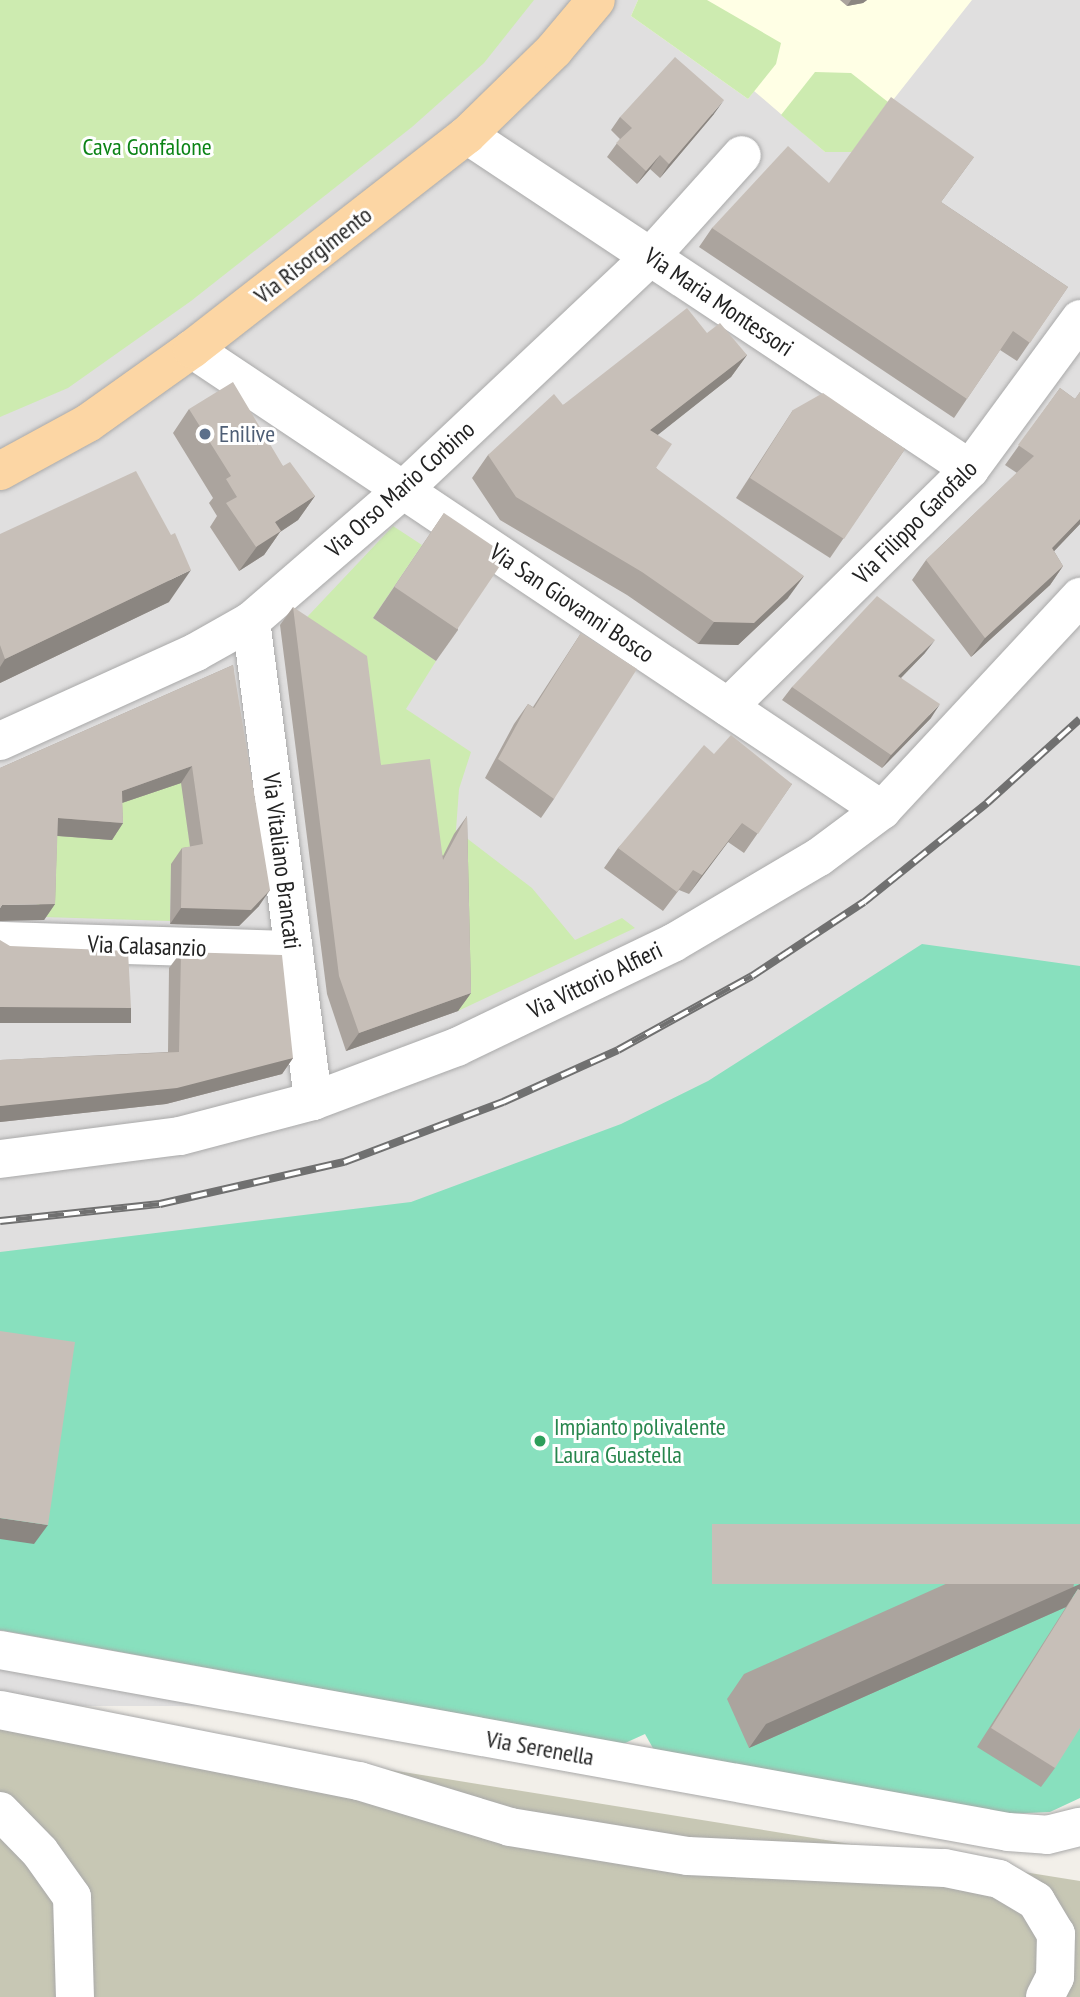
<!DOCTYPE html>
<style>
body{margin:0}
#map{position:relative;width:1080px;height:1997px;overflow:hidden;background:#f2efe9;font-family:"PT Sans Narrow",sans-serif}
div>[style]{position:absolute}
.residential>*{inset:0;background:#e0dfdf;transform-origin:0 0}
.education>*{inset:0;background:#ffffe5}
.construction>*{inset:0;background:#c7c7b4}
.grass>*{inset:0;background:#cdebb0}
.pitch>*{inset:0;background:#88e0be}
.roads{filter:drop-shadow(0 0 2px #a9a9a9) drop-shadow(0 0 2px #a9a9a9)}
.minor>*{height:38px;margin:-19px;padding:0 19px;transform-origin:19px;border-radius:19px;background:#fff}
.major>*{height:38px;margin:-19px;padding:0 19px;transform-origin:19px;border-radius:19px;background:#fcd6a4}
.rail>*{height:8px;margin-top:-4px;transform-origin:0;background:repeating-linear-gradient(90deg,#fff 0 16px,#707070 0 32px);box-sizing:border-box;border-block:2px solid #707070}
.wall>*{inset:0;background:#aba49e}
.shaded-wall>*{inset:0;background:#8b8681;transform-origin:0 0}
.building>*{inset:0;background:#c7bfb8;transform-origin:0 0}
.dots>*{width:19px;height:19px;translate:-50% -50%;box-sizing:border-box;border:4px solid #fff;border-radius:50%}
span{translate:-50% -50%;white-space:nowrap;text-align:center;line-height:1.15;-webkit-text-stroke:6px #fff;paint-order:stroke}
.park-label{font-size:24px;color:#0c8416}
.street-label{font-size:24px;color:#222}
.service-label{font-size:24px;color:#4e5e75}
.left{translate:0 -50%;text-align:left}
.leisure-label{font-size:24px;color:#27864d}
</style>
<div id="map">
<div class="residential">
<div style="left:0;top:0;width:1080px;height:1706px"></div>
</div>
<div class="education">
<div style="clip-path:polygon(638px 0,972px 0,852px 152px,825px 152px,754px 91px,748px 99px,631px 16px)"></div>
</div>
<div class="construction">
<div style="clip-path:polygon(0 1707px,1080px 1881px,1080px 1997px,0 1997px)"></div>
</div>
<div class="grass">
<div style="clip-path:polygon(0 0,534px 0,484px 63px,412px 127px,191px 301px,68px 388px,0 417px)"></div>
<div style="clip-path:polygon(638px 0,707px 0,781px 43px,776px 64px,748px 99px,631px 16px)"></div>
<div style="clip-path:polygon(815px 72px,851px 73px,888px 102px,852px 152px,825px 152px,781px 115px)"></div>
<div style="clip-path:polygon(393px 526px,422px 545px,373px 618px,436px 661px,406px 709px,471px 752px,459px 789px,456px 830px,532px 888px,575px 940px,622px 918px,635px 928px,458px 1011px,455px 863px,384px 868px,368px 784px,292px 633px)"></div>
<div style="clip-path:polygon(181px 778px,192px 860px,171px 865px,170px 921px,44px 917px,0 836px,110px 807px)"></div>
</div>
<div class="pitch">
<div style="clip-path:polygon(922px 944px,1080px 966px,1080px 1798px,1050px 1812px,1006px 1814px,654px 1750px,645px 1734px,623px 1744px,0 1630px,0 1252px,411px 1202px,621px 1124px,708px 1081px)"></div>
</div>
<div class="roads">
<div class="minor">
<div style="left:467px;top:135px;width:604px;rotate:33.58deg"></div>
<div style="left:192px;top:349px;width:830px;rotate:33.75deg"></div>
<div style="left:251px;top:621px;width:484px;rotate:82.6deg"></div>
<div style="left:728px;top:707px;width:339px;rotate:-44.5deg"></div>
<div style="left:970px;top:469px;width:186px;rotate:-53.7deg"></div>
<div style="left:0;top:741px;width:215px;rotate:-24.4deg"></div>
<div style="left:196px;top:652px;width:63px;rotate:-29.4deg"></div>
<div style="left:251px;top:621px;width:201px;rotate:-40.8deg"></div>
<div style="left:403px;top:490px;width:340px;rotate:-43.3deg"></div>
<div style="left:650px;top:257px;width:137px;rotate:-48deg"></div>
<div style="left:0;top:941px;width:294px;rotate:1.8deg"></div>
<div style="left:0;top:1159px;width:181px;rotate:-7.3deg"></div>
<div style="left:180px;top:1136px;width:138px;rotate:-14.7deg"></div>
<div style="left:313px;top:1101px;width:154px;rotate:-20.6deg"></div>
<div style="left:457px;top:1047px;width:240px;rotate:-25.7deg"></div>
<div style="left:673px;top:943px;width:169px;rotate:-30.5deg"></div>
<div style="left:819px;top:857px;width:79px;rotate:-36.7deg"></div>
<div style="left:882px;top:810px;width:291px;rotate:-47.1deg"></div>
<div style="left:0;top:1650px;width:1024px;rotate:10.23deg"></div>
<div style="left:1008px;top:1832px;width:39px;rotate:4deg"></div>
<div style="left:1047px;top:1835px;width:34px;rotate:-14deg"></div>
<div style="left:0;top:1710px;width:366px;rotate:11.2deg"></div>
<div style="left:359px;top:1781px;width:158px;rotate:16.9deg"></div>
<div style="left:510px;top:1827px;width:180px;rotate:9.3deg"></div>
<div style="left:688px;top:1856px;width:257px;rotate:2.7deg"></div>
<div style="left:945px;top:1868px;width:55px;rotate:11.5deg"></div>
<div style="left:999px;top:1879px;width:43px;rotate:30.7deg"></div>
<div style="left:1036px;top:1901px;width:39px;rotate:59deg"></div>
<div style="left:1056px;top:1934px;width:43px;rotate:91.3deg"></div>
<div style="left:1055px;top:1977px;width:22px;rotate:117deg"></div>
<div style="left:0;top:1811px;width:57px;rotate:45.7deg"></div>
<div style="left:40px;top:1852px;width:55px;rotate:54.6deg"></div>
<div style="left:72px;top:1897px;width:100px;rotate:88.3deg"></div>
</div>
<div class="major">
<div style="left:0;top:471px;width:100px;rotate:-28.6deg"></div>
<div style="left:88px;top:423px;width:128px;rotate:-35.4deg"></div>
<div style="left:192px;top:349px;width:348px;rotate:-37.9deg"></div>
<div style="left:467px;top:135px;width:122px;rotate:-44.3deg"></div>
<div style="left:554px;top:50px;width:65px;rotate:-50deg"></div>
</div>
</div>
<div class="rail">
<div style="left:0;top:1221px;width:161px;rotate:-6.1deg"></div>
<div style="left:160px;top:1204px;width:189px;rotate:-12.9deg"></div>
<div style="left:344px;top:1162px;width:170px;rotate:-20.7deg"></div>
<div style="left:503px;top:1102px;width:126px;rotate:-24.3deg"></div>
<div style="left:618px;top:1050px;width:153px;rotate:-28.9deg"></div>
<div style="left:752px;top:976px;width:134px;rotate:-33.5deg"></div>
<div style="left:864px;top:902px;width:158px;rotate:-38.8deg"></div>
<div style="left:987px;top:803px;width:125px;rotate:-42.1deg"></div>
</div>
<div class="wall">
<div style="clip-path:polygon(840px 0,867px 0,863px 3px,847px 6px)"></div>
<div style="clip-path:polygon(714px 114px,660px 178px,650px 169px,637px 184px,607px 157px,620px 139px,611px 130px,620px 117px)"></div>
<div style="clip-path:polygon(974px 157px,941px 202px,1068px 287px,1017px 361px,1000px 350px,954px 418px,699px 247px,712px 228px,829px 183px)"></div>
<div style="clip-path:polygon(707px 333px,747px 355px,731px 377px,657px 435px,656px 468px,788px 598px,738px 645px,698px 644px,627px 595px,500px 520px,472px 478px,488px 455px,563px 405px)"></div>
<div style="clip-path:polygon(1060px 388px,1075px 399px,1080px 392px,1080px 524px,1054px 551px,1063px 566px,1050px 585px,971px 657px,912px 580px,926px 560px,1017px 473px,1005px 465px)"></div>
<div style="clip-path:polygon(189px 409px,283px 466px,315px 496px,298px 520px,280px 532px,264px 555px,239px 571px,210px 527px,217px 516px,209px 503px,213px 498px,173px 433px)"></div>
<div style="clip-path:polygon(793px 410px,905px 449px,830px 558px,736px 498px)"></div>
<div style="clip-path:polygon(444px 513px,458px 630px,436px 661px,373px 618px)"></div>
<div style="clip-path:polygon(0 534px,171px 535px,169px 602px,0 683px)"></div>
<div style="clip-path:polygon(293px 607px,381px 765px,443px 856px,454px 834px,467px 816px,471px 993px,458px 1011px,346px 1051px,327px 994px,280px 625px)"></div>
<div style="clip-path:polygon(581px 633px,554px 799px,541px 818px,485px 778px,514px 724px,528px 704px,533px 707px)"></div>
<div style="clip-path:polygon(925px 653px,901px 678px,931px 718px,882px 768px,782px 700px,792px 687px)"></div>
<div style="clip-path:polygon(233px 665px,259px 906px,239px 926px,170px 924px,171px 864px,182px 848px,190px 847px,181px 783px,122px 803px,123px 823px,112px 840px,57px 836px,55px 904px,44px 920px,0 768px)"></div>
<div style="clip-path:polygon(714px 754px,792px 784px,744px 853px,728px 842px,689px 894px,679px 890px,663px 911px,604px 868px,618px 848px)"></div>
<div style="clip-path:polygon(181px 952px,293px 1058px,282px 1074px,166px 1104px,0 1122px,0 1060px,168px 1052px,169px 968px)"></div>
<div style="clip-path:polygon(1080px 1524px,1055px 1768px,1041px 1787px,977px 1747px,1066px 1607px,749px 1748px,727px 1699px,744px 1674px)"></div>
</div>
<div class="shaded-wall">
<div style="clip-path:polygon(851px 0,867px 0,863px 3px,847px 6px)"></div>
<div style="clip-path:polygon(724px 100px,714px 114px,660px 178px,669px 164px)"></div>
<div style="clip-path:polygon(660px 155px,650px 169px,637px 184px,646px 171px)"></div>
<div style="clip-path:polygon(747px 355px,731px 377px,635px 453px,650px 430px)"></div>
<div style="clip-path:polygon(315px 496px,298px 520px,280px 532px,264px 555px,239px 571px,275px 522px)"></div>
<div style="clip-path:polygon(1080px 519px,1080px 524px,1039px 567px,1052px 548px)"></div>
<div style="clip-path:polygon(1063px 566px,1050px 585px,971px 657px,985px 638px)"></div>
<div style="clip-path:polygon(191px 570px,169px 602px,0 683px,0 667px,5px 659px)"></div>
<div style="clip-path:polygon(804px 576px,788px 598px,738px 645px,698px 644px,714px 622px)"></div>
<div style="clip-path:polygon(935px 640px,925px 653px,889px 690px,898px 676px)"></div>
<div style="clip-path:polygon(940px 704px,931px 718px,882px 768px,891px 755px)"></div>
<div style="clip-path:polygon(192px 766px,181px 783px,110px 807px,122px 791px)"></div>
<div style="clip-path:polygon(58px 818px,123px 823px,112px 840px,46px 835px)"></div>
<div style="clip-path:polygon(742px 823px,728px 842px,689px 894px,702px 875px)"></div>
<div style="clip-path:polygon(270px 890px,259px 906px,239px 926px,170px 924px,181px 908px)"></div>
<div style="clip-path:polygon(55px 904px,44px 920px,0 921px,0 908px,2px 905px)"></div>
<div style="clip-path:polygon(471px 993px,458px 1011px,346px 1051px,359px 1033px)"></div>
<div style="left:0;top:1007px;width:131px;height:16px"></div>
<div style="clip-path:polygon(293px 1058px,282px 1074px,166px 1104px,0 1122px,0 1106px)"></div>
<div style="clip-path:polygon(0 1518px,48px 1525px,34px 1544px,0 1539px)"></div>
<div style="clip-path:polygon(1080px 1584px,1080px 1601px,1078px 1589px,1066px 1607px,749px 1748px,766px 1724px)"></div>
</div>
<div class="building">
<div style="clip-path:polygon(675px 57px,724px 100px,669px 164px,660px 155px,646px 171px,616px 143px,632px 128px,620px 117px)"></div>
<div style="clip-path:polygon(891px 97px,974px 157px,941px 202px,1068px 287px,1030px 343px,1013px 331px,967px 399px,712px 228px,788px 146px,829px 183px)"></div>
<div style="clip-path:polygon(687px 308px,707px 333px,720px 323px,747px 355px,650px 430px,672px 444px,656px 468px,804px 576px,754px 623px,714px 622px,642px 572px,516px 497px,488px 455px,554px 394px,563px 405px)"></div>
<div style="clip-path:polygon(233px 382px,283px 466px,290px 462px,315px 496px,275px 522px,281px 531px,256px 547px,226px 503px,237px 497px,226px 479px,231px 476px,189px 409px)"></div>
<div style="clip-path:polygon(1060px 388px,1075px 399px,1080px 392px,1080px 519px,1052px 548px,1063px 566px,985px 638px,926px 560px,1034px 456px,1018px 445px)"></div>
<div style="clip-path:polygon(823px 393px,905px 449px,844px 539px,750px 478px,793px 410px)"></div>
<div style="clip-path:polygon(136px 471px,171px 535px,175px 533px,191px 570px,5px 659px,0 645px,0 534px)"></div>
<div style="left:444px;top:513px;width:76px;height:89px;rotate:34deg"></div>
<div style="clip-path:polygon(877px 596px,935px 640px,898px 676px,940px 704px,891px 755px,792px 687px)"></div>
<div style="clip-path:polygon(293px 607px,367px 656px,381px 765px,430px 759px,443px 860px,467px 816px,471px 993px,359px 1033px,339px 976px)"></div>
<div style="clip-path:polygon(581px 633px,637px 669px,554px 799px,498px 759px,528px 704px,534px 708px)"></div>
<div style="clip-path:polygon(233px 665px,270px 890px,251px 910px,181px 908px,182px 848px,203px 844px,192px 766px,122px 791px,123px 823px,58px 818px,55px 904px,2px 905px,0 908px,0 768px)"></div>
<div style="clip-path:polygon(731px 735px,792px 784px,758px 834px,742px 823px,702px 875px,693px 870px,677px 892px,618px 848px,704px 745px,714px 754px)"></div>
<div style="clip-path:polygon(0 940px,10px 946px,128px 951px,131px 1008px,0 1007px)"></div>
<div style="clip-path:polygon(181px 952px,282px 955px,293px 1058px,177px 1088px,0 1106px,0 1060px,179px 1052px)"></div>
<div style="clip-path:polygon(0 1331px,75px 1342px,48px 1525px,0 1518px)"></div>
<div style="left:1080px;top:1524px;width:60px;height:368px;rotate:90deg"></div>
<div style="clip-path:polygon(1078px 1589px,1080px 1590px,1080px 1728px,1055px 1768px,991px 1728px)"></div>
</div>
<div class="dots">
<div style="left:205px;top:434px;background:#5c6f8a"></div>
<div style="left:540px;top:1441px;background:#2e9e5b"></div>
</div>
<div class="park-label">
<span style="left:147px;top:147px">Cava Gonfalone</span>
</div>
<div class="street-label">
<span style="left:313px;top:255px;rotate:-38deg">Via Risorgimento</span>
<span style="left:719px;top:302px;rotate:34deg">Via Maria Montessori</span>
<span style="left:400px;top:489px;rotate:-42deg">Via Orso Mario Corbino</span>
<span style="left:915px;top:522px;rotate:-45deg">Via Filippo Garofalo</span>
<span style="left:572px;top:603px;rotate:34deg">Via San Giovanni Bosco</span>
<span style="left:282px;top:861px;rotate:83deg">Via Vitaliano Brancati</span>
<span style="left:147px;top:946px;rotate:2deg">Via Calasanzio</span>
<span style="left:595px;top:980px;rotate:-26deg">Via Vittorio Alfieri</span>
<span style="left:540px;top:1748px;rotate:10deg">Via Serenella</span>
</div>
<div class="service-label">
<span class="left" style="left:219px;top:434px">Enilive</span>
</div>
<div class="leisure-label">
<span class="left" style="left:554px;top:1441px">Impianto polivalente<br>Laura Guastella</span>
</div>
</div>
